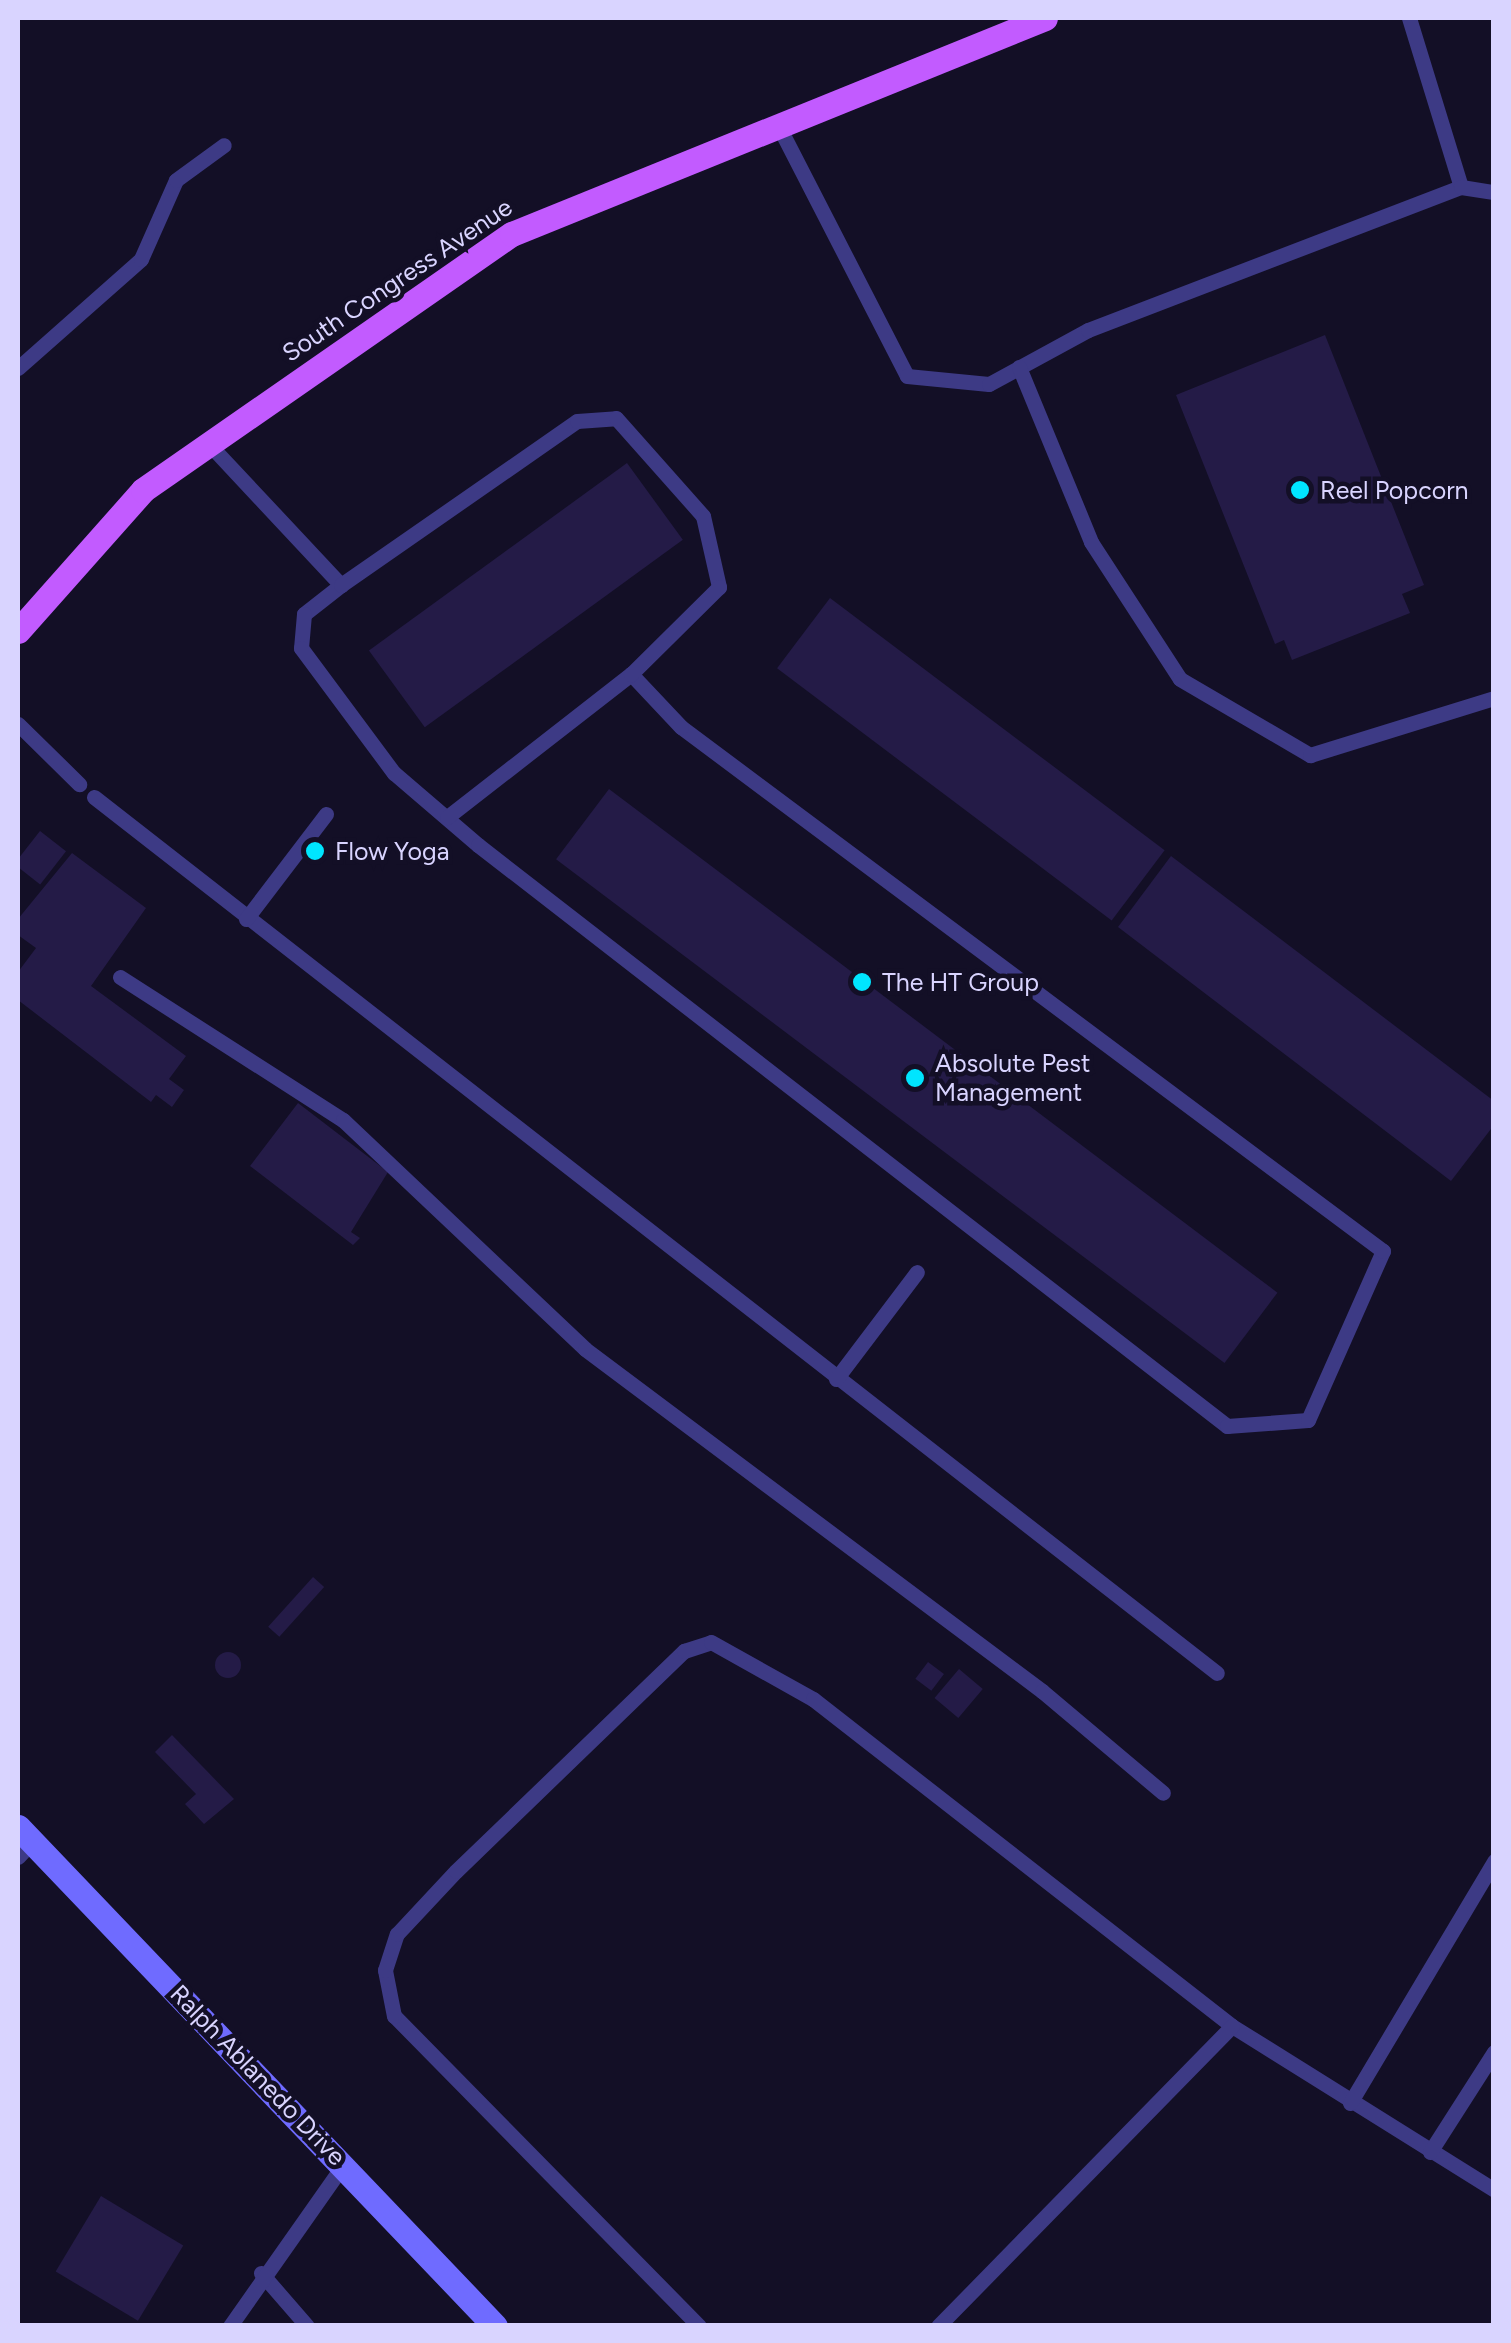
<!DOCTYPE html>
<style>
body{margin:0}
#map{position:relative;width:1511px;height:2343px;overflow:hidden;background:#130f26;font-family:Figtree,sans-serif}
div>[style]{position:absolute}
.building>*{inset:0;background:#241b47;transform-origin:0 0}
.round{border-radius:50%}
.lane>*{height:15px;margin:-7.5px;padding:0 7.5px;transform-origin:7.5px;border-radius:7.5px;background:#3d3a85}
.secondary>*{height:25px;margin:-12.5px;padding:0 12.5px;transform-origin:12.5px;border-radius:12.5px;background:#6f6bff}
.primary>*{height:25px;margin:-12.5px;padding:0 12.5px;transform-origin:12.5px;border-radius:12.5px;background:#c25bff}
.dots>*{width:28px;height:28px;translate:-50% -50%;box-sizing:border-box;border:5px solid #130f26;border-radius:50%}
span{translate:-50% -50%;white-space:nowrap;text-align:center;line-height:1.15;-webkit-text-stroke:9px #130f26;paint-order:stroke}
.street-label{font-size:25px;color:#d9d4ff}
.poi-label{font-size:25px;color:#d9d4ff}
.left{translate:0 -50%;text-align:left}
.frame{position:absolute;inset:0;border:20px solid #d9d4ff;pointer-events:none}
</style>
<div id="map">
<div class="building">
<div style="clip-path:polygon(1325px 335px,1424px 585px,1402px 594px,1410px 613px,1292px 660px,1284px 640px,1275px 644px,1176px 395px)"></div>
<div style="left:627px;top:463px;width:95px;height:319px;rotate:54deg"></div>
<div style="left:830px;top:598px;width:419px;height:88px;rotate:37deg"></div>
<div style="left:609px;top:789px;width:837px;height:88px;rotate:37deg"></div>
<div style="left:40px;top:831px;width:33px;height:42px;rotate:38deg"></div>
<div style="clip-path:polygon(72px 853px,146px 908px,91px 986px,186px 1056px,169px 1079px,184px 1090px,172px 1107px,156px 1095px,151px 1102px,18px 1000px,18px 972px,36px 948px,18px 935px,18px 919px)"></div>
<div style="clip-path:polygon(1171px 856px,1494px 1101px,1494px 1125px,1451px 1181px,1118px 927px)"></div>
<div style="clip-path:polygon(298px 1103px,388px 1172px,351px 1232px,360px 1238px,353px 1245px,250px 1166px)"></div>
<div style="left:313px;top:1577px;width:15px;height:67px;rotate:42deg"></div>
<div class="round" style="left:215px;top:1652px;width:26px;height:26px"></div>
<div style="left:928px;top:1662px;width:20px;height:21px;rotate:37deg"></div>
<div style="left:959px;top:1669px;width:31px;height:38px;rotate:40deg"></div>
<div style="clip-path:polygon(172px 1735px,234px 1799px,204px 1824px,185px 1804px,196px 1794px,155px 1752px)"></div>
<div style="left:101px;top:2196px;width:96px;height:88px;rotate:31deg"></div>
</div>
<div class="lane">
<div style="left:777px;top:123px;width:284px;rotate:62.8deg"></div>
<div style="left:907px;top:376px;width:82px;rotate:5.6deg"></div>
<div style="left:989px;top:384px;width:113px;rotate:-28.6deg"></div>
<div style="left:1088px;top:330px;width:399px;rotate:-21deg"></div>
<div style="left:1461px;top:187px;width:177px;rotate:-107.1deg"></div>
<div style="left:1461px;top:187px;width:33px;rotate:9deg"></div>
<div style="left:1019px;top:367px;width:189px;rotate:67.6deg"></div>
<div style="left:1091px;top:542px;width:163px;rotate:57deg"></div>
<div style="left:1180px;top:679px;width:151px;rotate:30.3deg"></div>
<div style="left:1310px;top:755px;width:193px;rotate:-17.2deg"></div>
<div style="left:18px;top:368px;width:164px;rotate:-41.5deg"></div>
<div style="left:141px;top:259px;width:86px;rotate:-66.1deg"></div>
<div style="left:176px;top:180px;width:59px;rotate:-36.1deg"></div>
<div style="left:208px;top:443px;width:195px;rotate:46.9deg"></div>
<div style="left:341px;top:585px;width:47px;rotate:141.9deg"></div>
<div style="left:304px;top:614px;width:34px;rotate:95deg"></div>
<div style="left:301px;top:648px;width:156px;rotate:53.4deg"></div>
<div style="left:394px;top:773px;width:111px;rotate:40.6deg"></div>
<div style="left:478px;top:845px;width:948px;rotate:37.8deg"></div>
<div style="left:1227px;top:1426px;width:81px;rotate:-4.2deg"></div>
<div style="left:1308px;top:1420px;width:185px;rotate:-66.1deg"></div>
<div style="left:1383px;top:1251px;width:876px;rotate:-143.26deg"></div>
<div style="left:681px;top:727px;width:73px;rotate:-133.3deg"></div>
<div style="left:631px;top:674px;width:233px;rotate:142.1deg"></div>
<div style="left:341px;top:585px;width:287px;rotate:-34.8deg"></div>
<div style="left:577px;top:421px;width:39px;rotate:-4deg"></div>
<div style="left:616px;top:418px;width:131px;rotate:48.4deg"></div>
<div style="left:703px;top:516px;width:73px;rotate:77.3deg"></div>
<div style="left:719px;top:587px;width:124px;rotate:135.3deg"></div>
<div style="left:18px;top:724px;width:86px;rotate:44.5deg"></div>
<div style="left:94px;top:797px;width:1424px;rotate:37.96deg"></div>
<div style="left:246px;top:919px;width:132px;rotate:-52.7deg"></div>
<div style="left:120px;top:977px;width:265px;rotate:32.7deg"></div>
<div style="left:343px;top:1120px;width:333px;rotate:43.4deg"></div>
<div style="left:585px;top:1349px;width:571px;rotate:36.81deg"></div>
<div style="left:1042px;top:1691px;width:158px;rotate:40.1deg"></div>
<div style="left:836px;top:1379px;width:134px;rotate:-52.9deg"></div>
<div style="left:18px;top:1857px;width:21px;rotate:-47deg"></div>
<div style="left:1232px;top:2026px;width:309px;rotate:32deg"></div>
<div style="left:1350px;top:2103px;width:282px;rotate:-59.2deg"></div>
<div style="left:1430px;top:2152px;width:119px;rotate:-57.4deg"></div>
<div style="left:261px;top:2273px;width:70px;rotate:49deg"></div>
<div style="left:230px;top:2326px;width:198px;rotate:-54.9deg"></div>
<div style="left:699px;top:2326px;width:435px;rotate:-134.5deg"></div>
<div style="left:394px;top:2016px;width:47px;rotate:-101.1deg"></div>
<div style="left:385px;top:1970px;width:38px;rotate:-72deg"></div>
<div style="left:397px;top:1934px;width:86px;rotate:-46.9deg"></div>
<div style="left:456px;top:1871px;width:317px;rotate:-44deg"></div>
<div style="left:684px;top:1651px;width:28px;rotate:-18deg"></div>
<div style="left:711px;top:1642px;width:117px;rotate:29.2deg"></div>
<div style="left:813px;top:1699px;width:531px;rotate:37.97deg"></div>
<div style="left:1232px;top:2026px;width:420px;rotate:134.4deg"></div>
</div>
<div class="secondary">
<div style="left:18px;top:1827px;width:690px;rotate:46.29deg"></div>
</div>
<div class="primary">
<div style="left:18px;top:631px;width:188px;rotate:-48.4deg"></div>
<div style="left:143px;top:490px;width:449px;rotate:-34.8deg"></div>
<div style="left:512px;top:234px;width:575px;rotate:-22.06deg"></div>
</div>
<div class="dots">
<div style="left:1300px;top:490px;background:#00e5ff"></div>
<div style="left:315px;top:851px;background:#00e5ff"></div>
<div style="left:862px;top:982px;background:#00e5ff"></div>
<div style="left:915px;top:1078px;background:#00e5ff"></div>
</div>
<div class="street-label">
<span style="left:397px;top:280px;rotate:-34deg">South Congress Avenue</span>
<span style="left:258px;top:2075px;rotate:46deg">Ralph Ablanedo Drive</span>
</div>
<div class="poi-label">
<span class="left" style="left:1320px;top:490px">Reel Popcorn</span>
<span class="left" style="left:335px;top:851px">Flow Yoga</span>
<span class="left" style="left:882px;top:982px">The HT Group</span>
<span class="left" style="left:935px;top:1078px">Absolute Pest<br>Management</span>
</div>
<div class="frame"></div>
</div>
